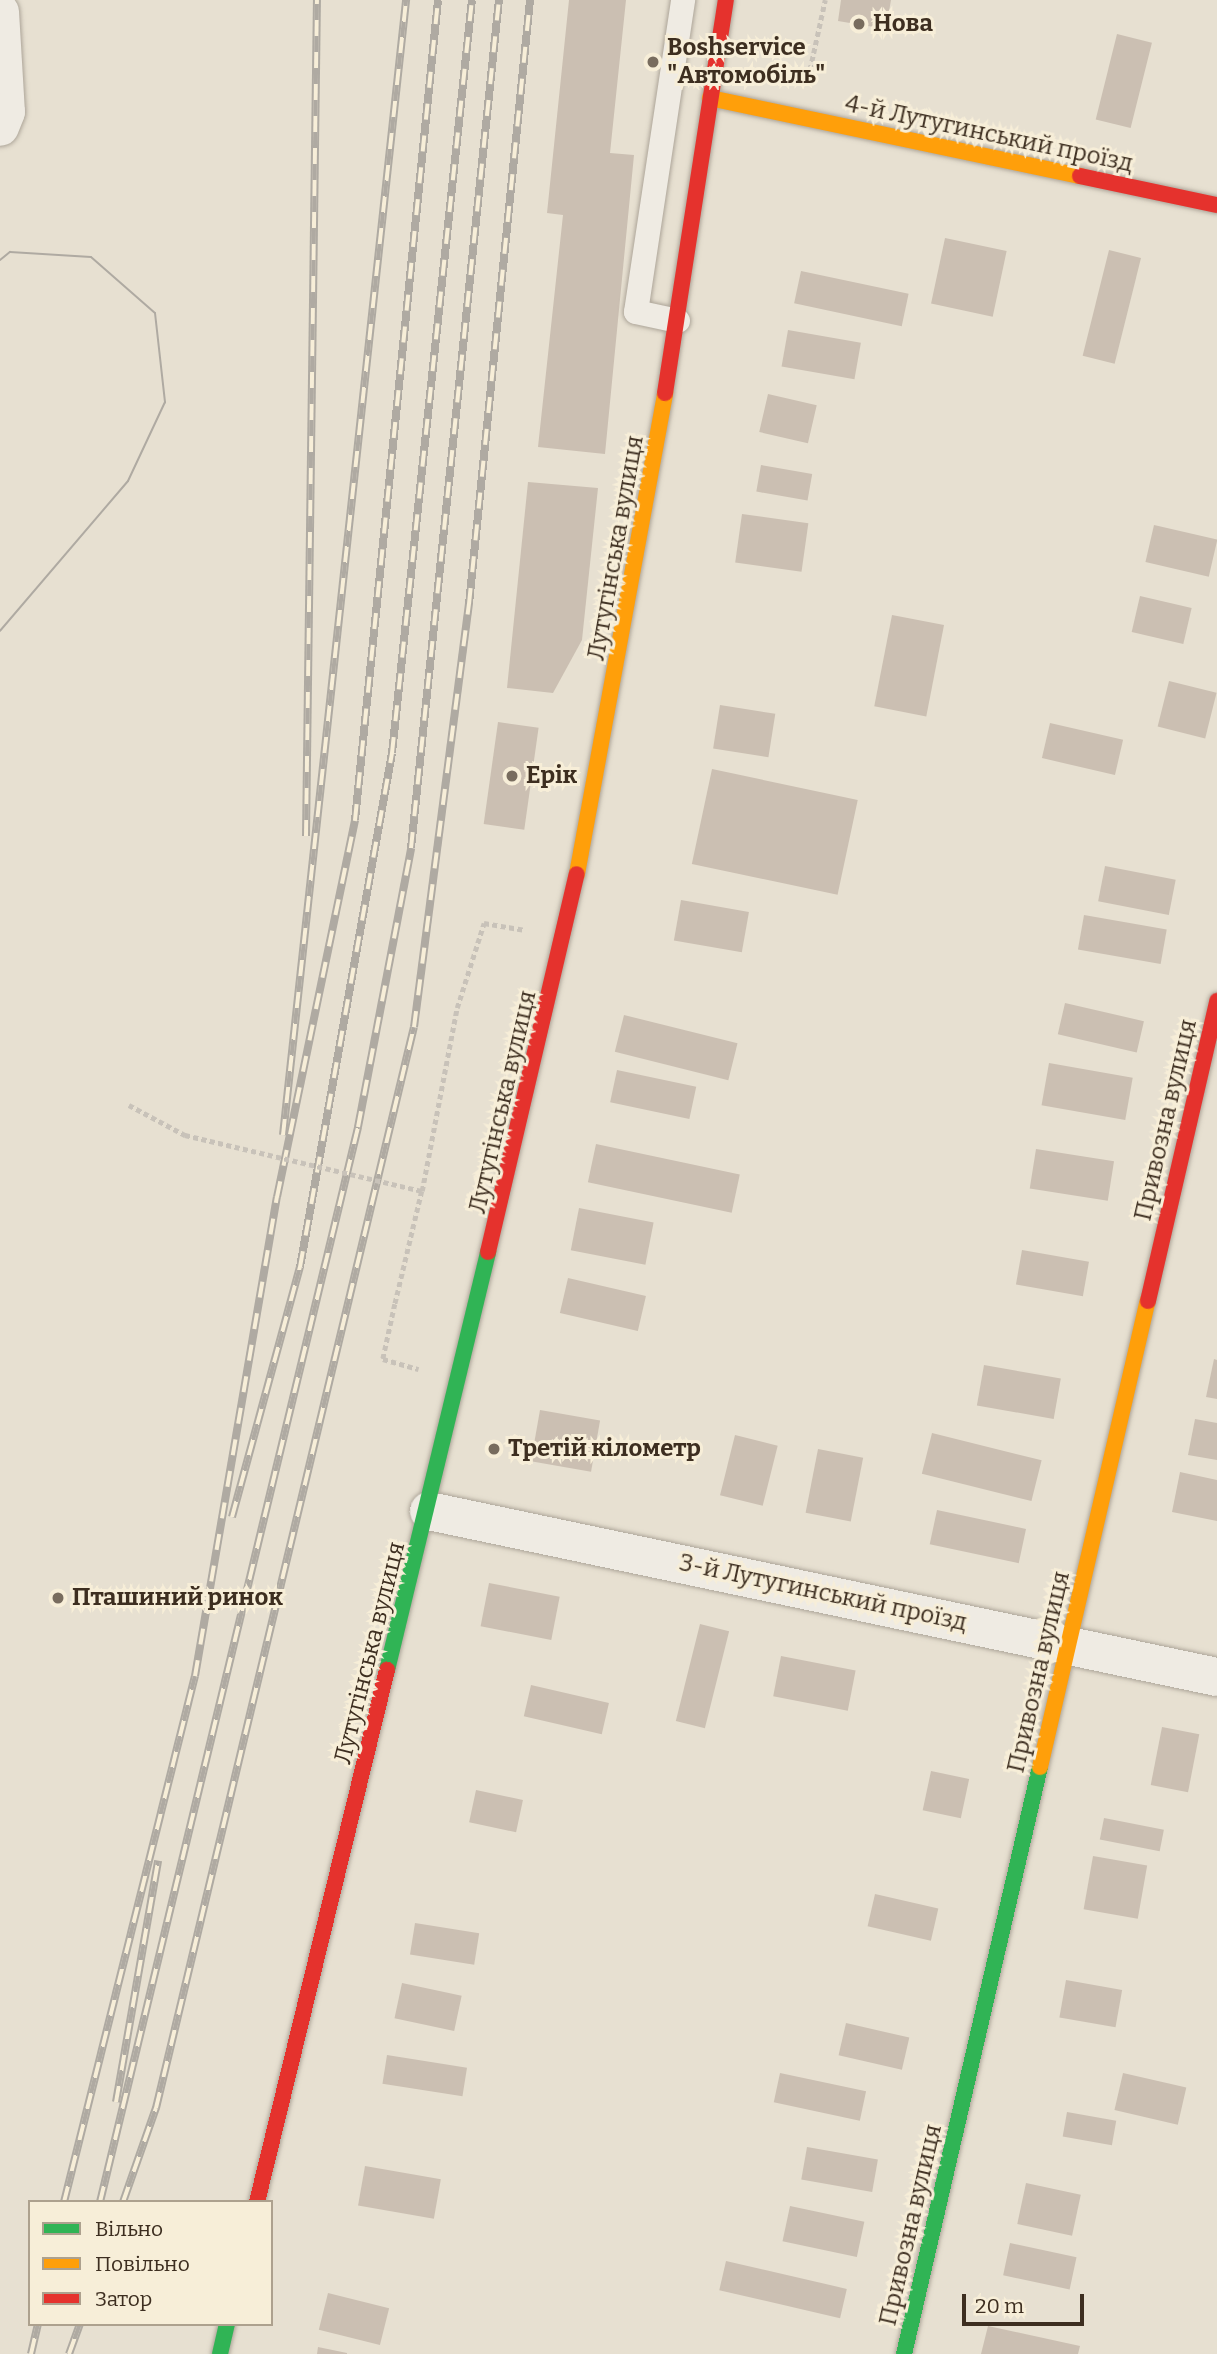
<!DOCTYPE html>
<meta charset="utf-8">
<style>
body{margin:0}
#map{position:relative;width:1217px;height:2354px;overflow:hidden;background:#e7e0d1;font-family:Bitter,serif}
div>[style]{position:absolute}
.building>*{inset:0;background:#cbbfb2;transform-origin:0 0}
.path>*{height:4.5px;margin-top:-2.25px;transform-origin:0;background:repeating-linear-gradient(90deg,#c8c2b9 0 5px,transparent 0 8.5px)}
.roads{filter:drop-shadow(0 0 2px #ada599) drop-shadow(0 0 2px #ada599)}
.lane>*{height:24px;margin:-12px;padding:0 12px;transform-origin:12px;border-radius:12px;background:#efebe3}
.street>*{height:38px;margin:-19px;padding:0 19px;transform-origin:19px;border-radius:19px;background:#efebe3}
.fast>*{height:16px;margin:-8px;padding:0 8px;transform-origin:8px;border-radius:8px;background:#30b455}
.slow>*{height:16px;margin:-8px;padding:0 8px;transform-origin:8px;border-radius:8px;background:#ff9f0a}
.jam>*{height:16px;margin:-8px;padding:0 8px;transform-origin:8px;border-radius:8px;background:#e5322d}
.tram>*{height:2px;margin:-1px;padding:0 1px;transform-origin:1px;border-radius:1px;background:#afaaa2}
.rail>*{height:8px;margin-top:-4px;transform-origin:0;background:repeating-linear-gradient(90deg,#f7eed8 0 16px,#afaaa2 0 32px);box-sizing:border-box;border-block:2px solid #afaaa2}
.path-bridge>*{height:4.5px;margin-top:-2.25px;transform-origin:0;background:repeating-linear-gradient(90deg,#c8c2b9 0 5px,transparent 0 8.5px)}
.dots>*{width:19px;height:19px;translate:-50% -50%;box-sizing:border-box;border:4px solid #f7eed8;border-radius:50%}
span{translate:-50% -50%;white-space:nowrap;text-align:center;line-height:1.15;-webkit-text-stroke:6px #f7eed8;paint-order:stroke}
.poi-label{font-size:24px;color:#3d2e20;font-weight:700}
.left{translate:0 -50%;text-align:left}
.street-label{font-size:24px;color:#3d2e20}
.legend{position:absolute;left:28px;top:2200px;width:245px;height:126px;box-sizing:border-box;background:#f7eed8;border:2px solid #ada18e;margin:0;padding:9px 12px;list-style:none;font-size:21px;color:#3d2e20}
.legend li{display:flex;align-items:center;gap:14px;height:35px}
.legend b{width:35px;border:2px solid #ada18e}
.scale{position:absolute;left:962px;top:2294px;width:122px;height:32px;box-sizing:border-box;border:4px solid #3d2e20;border-top:0;padding-left:9px;font-size:21px;line-height:24px;white-space:nowrap;color:#3d2e20;-webkit-text-stroke:5px #f7eed8;paint-order:stroke}
</style>
<div id="map">
<div class="building">
<div style="clip-path:polygon(569px 0,626px 0,610px 153px,634px 155px,605px 454px,538px 447px,563px 215px,547px 213px)"></div>
<div style="clip-path:polygon(841px 0,891px 0,886px 29px,838px 21px)"></div>
<div style="left:1117px;top:34px;width:36px;height:88px;rotate:14deg"></div>
<div style="left:945px;top:238px;width:63px;height:67px;rotate:12deg"></div>
<div style="left:1109px;top:250px;width:33px;height:109px;rotate:14deg"></div>
<div style="left:801px;top:271px;width:110px;height:33px;rotate:12deg"></div>
<div style="left:788px;top:330px;width:74px;height:37px;rotate:10deg"></div>
<div style="left:768px;top:394px;width:50px;height:39px;rotate:13deg"></div>
<div style="left:761px;top:465px;width:52px;height:27px;rotate:10deg"></div>
<div style="clip-path:polygon(528px 482px,598px 488px,582px 640px,553px 693px,507px 688px)"></div>
<div style="left:742px;top:514px;width:67px;height:49px;rotate:8deg"></div>
<div style="left:1154px;top:525px;width:65px;height:38px;rotate:13deg"></div>
<div style="left:1140px;top:596px;width:53px;height:37px;rotate:13deg"></div>
<div style="left:892px;top:615px;width:53px;height:93px;rotate:11deg"></div>
<div style="left:1169px;top:681px;width:49px;height:47px;rotate:14deg"></div>
<div style="left:720px;top:705px;width:56px;height:44px;rotate:9deg"></div>
<div style="left:498px;top:722px;width:41px;height:103px;rotate:8deg"></div>
<div style="left:1050px;top:723px;width:75px;height:36px;rotate:13deg"></div>
<div style="left:712px;top:769px;width:149px;height:97px;rotate:12deg"></div>
<div style="left:1105px;top:866px;width:72px;height:36px;rotate:11deg"></div>
<div style="left:681px;top:900px;width:69px;height:41px;rotate:10deg"></div>
<div style="left:1084px;top:915px;width:84px;height:35px;rotate:10deg"></div>
<div style="left:1065px;top:1003px;width:81px;height:32px;rotate:13deg"></div>
<div style="left:624px;top:1015px;width:117px;height:38px;rotate:14deg"></div>
<div style="left:1049px;top:1063px;width:85px;height:43px;rotate:10deg"></div>
<div style="left:617px;top:1070px;width:81px;height:33px;rotate:12deg"></div>
<div style="left:596px;top:1144px;width:147px;height:39px;rotate:12deg"></div>
<div style="left:1036px;top:1149px;width:79px;height:40px;rotate:9deg"></div>
<div style="left:579px;top:1208px;width:76px;height:43px;rotate:11deg"></div>
<div style="left:1022px;top:1250px;width:68px;height:35px;rotate:10deg"></div>
<div style="left:568px;top:1278px;width:80px;height:36px;rotate:13deg"></div>
<div style="clip-path:polygon(1214px 1359px,1217px 1360px,1217px 1399px,1206px 1397px)"></div>
<div style="left:984px;top:1365px;width:78px;height:41px;rotate:10deg"></div>
<div style="left:540px;top:1410px;width:61px;height:52px;rotate:10deg"></div>
<div style="clip-path:polygon(1195px 1419px,1217px 1423px,1217px 1460px,1188px 1455px)"></div>
<div style="left:932px;top:1433px;width:113px;height:42px;rotate:14deg"></div>
<div style="left:735px;top:1435px;width:44px;height:62px;rotate:14deg"></div>
<div style="left:818px;top:1449px;width:46px;height:65px;rotate:11deg"></div>
<div style="clip-path:polygon(1180px 1472px,1217px 1480px,1217px 1521px,1172px 1512px)"></div>
<div style="left:937px;top:1510px;width:91px;height:35px;rotate:12deg"></div>
<div style="left:489px;top:1583px;width:72px;height:44px;rotate:11deg"></div>
<div style="left:700px;top:1624px;width:30px;height:100px;rotate:14deg"></div>
<div style="left:781px;top:1656px;width:76px;height:41px;rotate:11deg"></div>
<div style="left:531px;top:1685px;width:80px;height:32px;rotate:13deg"></div>
<div style="left:1162px;top:1727px;width:38px;height:59px;rotate:11deg"></div>
<div style="left:931px;top:1771px;width:39px;height:40px;rotate:12deg"></div>
<div style="left:476px;top:1790px;width:48px;height:33px;rotate:12deg"></div>
<div style="left:1104px;top:1818px;width:61px;height:22px;rotate:11deg"></div>
<div style="left:1093px;top:1856px;width:55px;height:54px;rotate:10deg"></div>
<div style="left:875px;top:1894px;width:65px;height:33px;rotate:13deg"></div>
<div style="left:415px;top:1923px;width:65px;height:32px;rotate:9deg"></div>
<div style="left:1066px;top:1980px;width:57px;height:38px;rotate:10deg"></div>
<div style="left:402px;top:1983px;width:61px;height:36px;rotate:12deg"></div>
<div style="left:846px;top:2023px;width:65px;height:33px;rotate:13deg"></div>
<div style="left:387px;top:2055px;width:81px;height:29px;rotate:9deg"></div>
<div style="left:780px;top:2073px;width:88px;height:30px;rotate:12deg"></div>
<div style="left:1123px;top:2073px;width:65px;height:38px;rotate:13deg"></div>
<div style="left:1067px;top:2112px;width:50px;height:25px;rotate:10deg"></div>
<div style="left:807px;top:2147px;width:72px;height:33px;rotate:10deg"></div>
<div style="left:365px;top:2166px;width:77px;height:40px;rotate:10deg"></div>
<div style="left:1026px;top:2183px;width:56px;height:42px;rotate:12deg"></div>
<div style="left:790px;top:2206px;width:76px;height:36px;rotate:12deg"></div>
<div style="left:1010px;top:2243px;width:68px;height:33px;rotate:12deg"></div>
<div style="left:726px;top:2261px;width:124px;height:30px;rotate:13deg"></div>
<div style="left:328px;top:2293px;width:63px;height:38px;rotate:14deg"></div>
<div style="clip-path:polygon(988px 2326px,1080px 2346px,1078px 2354px,981px 2354px)"></div>
<div style="clip-path:polygon(318px 2347px,347px 2353px,347px 2354px,317px 2354px)"></div>
</div>
<div class="path">
<div style="left:808px;top:78px;width:80px;rotate:-77.7deg"></div>
<div style="left:129px;top:1105px;width:64px;rotate:28.2deg"></div>
<div style="left:422px;top:1191px;width:186px;rotate:-79.2deg"></div>
<div style="left:457px;top:1008px;width:89px;rotate:-72.4deg"></div>
<div style="left:484px;top:923px;width:42px;rotate:9.7deg"></div>
<div style="left:395px;top:1304px;width:56px;rotate:102.3deg"></div>
<div style="left:383px;top:1359px;width:37px;rotate:16deg"></div>
</div>
<div class="roads">
<div class="lane">
<div style="left:678px;top:321px;width:43px;rotate:-167.9deg"></div>
<div style="left:636px;top:312px;width:316px;rotate:-81.4deg"></div>
</div>
<div class="street">
<div style="left:0;top:12px;width:100px;rotate:86.6deg"></div>
<div style="left:6px;top:112px;width:16px;rotate:112deg"></div>
<div style="left:429px;top:1511px;width:805px;rotate:11.9deg"></div>
</div>
<div class="fast">
<div style="left:387px;top:1670px;width:430px;rotate:-76.4deg"></div>
<div style="left:220px;top:2354px;width:31px;rotate:-77deg"></div>
<div style="left:904px;top:2354px;width:603px;rotate:-76.96deg"></div>
</div>
<div class="slow">
<div style="left:710px;top:98px;width:378px;rotate:11.9deg"></div>
<div style="left:577px;top:874px;width:489px;rotate:-79.6deg"></div>
<div style="left:1040px;top:1767px;width:478px;rotate:-77deg"></div>
</div>
<div class="jam">
<div style="left:1080px;top:176px;width:140px;rotate:12deg"></div>
<div style="left:665px;top:393px;width:398px;rotate:-81.2deg"></div>
<div style="left:488px;top:1252px;width:388px;rotate:-76.8deg"></div>
<div style="left:1148px;top:1301px;width:308px;rotate:-77deg"></div>
<div style="left:257px;top:2202px;width:548px;rotate:-76.27deg"></div>
</div>
</div>
<div class="tram">
<div style="left:0;top:260px;width:13px;rotate:-39deg"></div>
<div style="left:10px;top:252px;width:81px;rotate:3.5deg"></div>
<div style="left:91px;top:257px;width:85px;rotate:41.2deg"></div>
<div style="left:155px;top:313px;width:90px;rotate:83.6deg"></div>
<div style="left:165px;top:402px;width:87px;rotate:115.1deg"></div>
<div style="left:128px;top:481px;width:197px;rotate:130.5deg"></div>
</div>
<div class="rail">
<div style="left:306px;top:836px;width:836px;rotate:-89.25deg"></div>
<div style="left:283px;top:1135px;width:1142px;rotate:-83.81deg"></div>
<div style="left:232px;top:1517px;width:259px;rotate:-74.8deg"></div>
<div style="left:300px;top:1267px;width:522px;rotate:-79.85deg"></div>
<div style="left:392px;top:753px;width:757px;rotate:-83.94deg"></div>
<div style="left:116px;top:2102px;width:245px;rotate:-80.1deg"></div>
<div style="left:64px;top:2202px;width:542px;rotate:-76.02deg"></div>
<div style="left:195px;top:1676px;width:486px;rotate:-80.3deg"></div>
<div style="left:277px;top:1197px;width:385px;rotate:-78.3deg"></div>
<div style="left:355px;top:820px;width:824px;rotate:-84.22deg"></div>
<div style="left:100px;top:2202px;width:1106px;rotate:-76.5deg"></div>
<div style="left:358px;top:1127px;width:284px;rotate:-79.2deg"></div>
<div style="left:411px;top:848px;width:853px;rotate:-84.08deg"></div>
<div style="left:123px;top:2202px;width:100px;rotate:-70.7deg"></div>
<div style="left:156px;top:2108px;width:1111px;rotate:-76.58deg"></div>
<div style="left:414px;top:1027px;width:427px;rotate:-82.6deg"></div>
<div style="left:469px;top:604px;width:607px;rotate:-84.23deg"></div>
<div style="left:31px;top:2354px;width:31px;rotate:-77deg"></div>
<div style="left:69px;top:2354px;width:32px;rotate:-70deg"></div>
</div>
<div class="path-bridge">
<div style="left:185px;top:1135px;width:244px;rotate:13.3deg"></div>
<div style="left:422px;top:1191px;width:116px;rotate:103.4deg"></div>
</div>
<div class="dots">
<div style="left:859px;top:24px;background:#786c5e"></div>
<div style="left:653px;top:62px;background:#786c5e"></div>
<div style="left:512px;top:776px;background:#786c5e"></div>
<div style="left:494px;top:1449px;background:#786c5e"></div>
<div style="left:58px;top:1598px;background:#786c5e"></div>
</div>
<div class="poi-label">
<span class="left" style="left:873px;top:24px">Нова</span>
<span class="left" style="left:667px;top:62px">Boshservice<br>"Автомобіль"</span>
<span class="left" style="left:526px;top:776px">Ерік</span>
<span class="left" style="left:508px;top:1449px">Третій кілометр</span>
<span class="left" style="left:72px;top:1598px">Пташиний ринок</span>
</div>
<div class="street-label">
<span style="left:989px;top:134px;rotate:12deg">4-й Лутугинський проїзд</span>
<span style="left:616px;top:548px;rotate:-80deg">Лутугінська вулиця</span>
<span style="left:503px;top:1102px;rotate:-77deg">Лутугінська вулиця</span>
<span style="left:1166px;top:1120px;rotate:-77deg">Привозна вулиця</span>
<span style="left:823px;top:1593px;rotate:12deg">3-й Лутугинський проїзд</span>
<span style="left:370px;top:1653px;rotate:-76deg">Лутугінська вулиця</span>
<span style="left:1039px;top:1672px;rotate:-77deg">Привозна вулиця</span>
<span style="left:911px;top:2225px;rotate:-77deg">Привозна вулиця</span>
</div>
<ul class="legend">
<li><b style="height:9px;background:#30b455"></b>Вільно</li>
<li><b style="height:9px;background:#ff9f0a"></b>Повільно</li>
<li><b style="height:9px;background:#e5322d"></b>Затор</li>
</ul>
<div class="scale">20 m</div>
</div>
